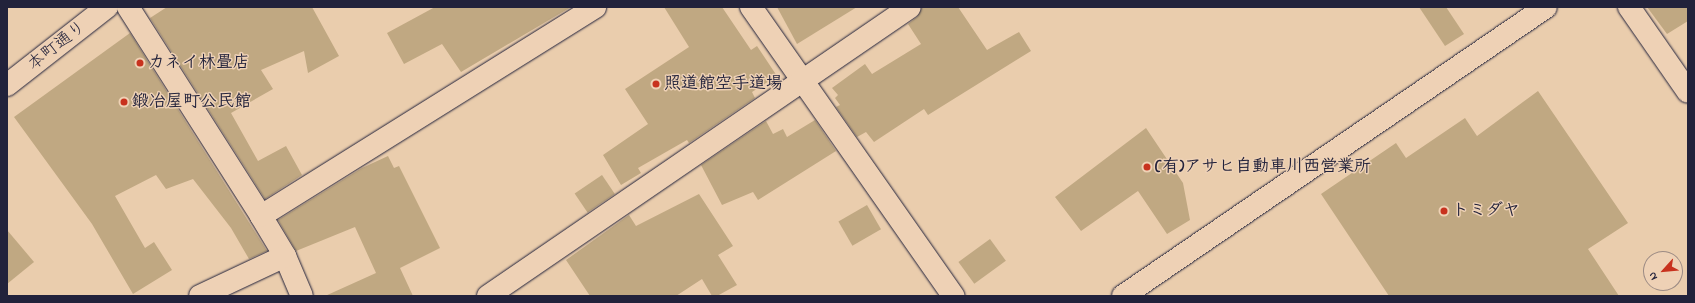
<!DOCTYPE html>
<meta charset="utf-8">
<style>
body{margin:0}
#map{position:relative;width:1695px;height:303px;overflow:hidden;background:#eacdad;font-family:"Indie Flower","Klee One",sans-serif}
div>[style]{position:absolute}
.building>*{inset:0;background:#c0a882;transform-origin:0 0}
.roads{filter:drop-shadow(0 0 1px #22223b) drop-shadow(0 0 1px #22223b)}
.minor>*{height:22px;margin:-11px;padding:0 11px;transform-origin:11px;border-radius:11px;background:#eed1b5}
.dots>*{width:11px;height:11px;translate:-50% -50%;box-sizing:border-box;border:2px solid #eed1b5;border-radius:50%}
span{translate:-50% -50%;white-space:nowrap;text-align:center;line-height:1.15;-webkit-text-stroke:3px #eed1b5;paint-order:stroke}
.street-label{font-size:17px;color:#22223b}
.poi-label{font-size:17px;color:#22223b;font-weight:700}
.left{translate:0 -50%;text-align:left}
.frame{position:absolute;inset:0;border:8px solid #22223b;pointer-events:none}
.north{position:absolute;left:1643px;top:251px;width:40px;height:40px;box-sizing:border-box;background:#eed1b5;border:1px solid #9c8b84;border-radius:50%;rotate:243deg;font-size:11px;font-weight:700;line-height:16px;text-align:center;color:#22223b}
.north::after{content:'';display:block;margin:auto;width:14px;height:18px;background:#c8321e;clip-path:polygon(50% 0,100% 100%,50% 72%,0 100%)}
</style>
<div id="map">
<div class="building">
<div style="clip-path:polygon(167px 7px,312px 7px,339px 56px,308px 73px,304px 51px,261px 70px,273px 89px,231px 113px,258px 161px,286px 146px,302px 175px,265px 199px,150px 18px)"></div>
<div style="clip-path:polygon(435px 7px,571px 7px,461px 72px,442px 44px,404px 64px,387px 33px)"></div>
<div style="clip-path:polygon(664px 7px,722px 7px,751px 50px,757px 46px,777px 76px,752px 92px,755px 98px,689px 143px,687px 140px,638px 168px,641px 173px,621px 185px,603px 155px,648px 124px,625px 89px,689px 47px)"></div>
<div style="clip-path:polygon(777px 7px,857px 7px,797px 44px)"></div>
<div style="clip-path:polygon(922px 7px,958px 7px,987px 50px,1019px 32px,1031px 51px,928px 115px,924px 109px,874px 142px,866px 132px,857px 137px,836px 107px,840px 105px,835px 98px,838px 95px,832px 88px,865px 64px,872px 74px,921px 44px,908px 24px,917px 17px)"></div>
<div style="clip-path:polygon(1419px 7px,1446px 7px,1464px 34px,1445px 46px)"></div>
<div style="clip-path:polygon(1647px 7px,1688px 7px,1688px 21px,1667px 34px)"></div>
<div style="clip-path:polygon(130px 33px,267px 251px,249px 259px,231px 228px,193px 179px,166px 189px,156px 175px,115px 196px,145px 248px,154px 242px,172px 270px,133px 294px,92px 224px,14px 117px)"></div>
<div style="clip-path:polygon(1538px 91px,1628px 223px,1588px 249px,1619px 296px,1389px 296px,1321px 194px,1396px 143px,1406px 158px,1465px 118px,1477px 136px)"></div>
<div style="clip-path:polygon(815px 120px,836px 151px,758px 200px,753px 192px,722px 205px,701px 165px,766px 121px,773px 134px,783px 129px,787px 137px)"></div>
<div style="clip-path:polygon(1146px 128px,1183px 183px,1190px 220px,1167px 234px,1138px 191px,1081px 231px,1055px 197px)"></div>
<div style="clip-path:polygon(388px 156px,394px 168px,399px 166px,440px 248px,400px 268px,413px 296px,325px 296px,376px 273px,355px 227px,296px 251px,278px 220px,362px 168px)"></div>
<div style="left:602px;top:175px;width:23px;height:33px;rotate:56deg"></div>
<div style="clip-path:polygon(699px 194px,733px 246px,718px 255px,737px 285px,717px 296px,712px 296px,702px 279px,676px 296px,590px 296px,566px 260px,629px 215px,636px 226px)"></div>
<div style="left:867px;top:205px;width:28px;height:33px;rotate:60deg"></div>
<div style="clip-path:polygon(7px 230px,34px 262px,7px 284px)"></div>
<div style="left:990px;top:239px;width:27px;height:39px;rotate:54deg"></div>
</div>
<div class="roads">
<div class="minor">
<div style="left:128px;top:7px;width:248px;rotate:57.5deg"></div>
<div style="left:261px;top:216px;width:47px;rotate:59deg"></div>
<div style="left:285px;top:256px;width:43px;rotate:67deg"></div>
<div style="left:751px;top:7px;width:353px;rotate:55deg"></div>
<div style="left:1629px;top:7px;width:103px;rotate:55.2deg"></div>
<div style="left:7px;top:85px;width:127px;rotate:-38deg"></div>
<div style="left:261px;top:216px;width:394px;rotate:-32deg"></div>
<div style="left:200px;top:296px;width:94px;rotate:-25.2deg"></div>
<div style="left:488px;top:296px;width:511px;rotate:-34.4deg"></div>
<div style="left:1123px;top:296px;width:512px;rotate:-34.34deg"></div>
</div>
</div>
<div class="dots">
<div style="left:140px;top:63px;background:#c8321e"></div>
<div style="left:656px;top:84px;background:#c8321e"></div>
<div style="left:124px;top:102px;background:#c8321e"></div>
<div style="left:1147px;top:167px;background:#c8321e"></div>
<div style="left:1444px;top:211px;background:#c8321e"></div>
</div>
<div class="street-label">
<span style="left:57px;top:46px;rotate:-38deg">本町通り</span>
</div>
<div class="poi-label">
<span class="left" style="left:148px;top:63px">カネイ林畳店</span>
<span class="left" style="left:664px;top:84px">照道館空手道場</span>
<span class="left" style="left:132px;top:102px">鍛冶屋町公民館</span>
<span class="left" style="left:1155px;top:167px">(有)アサヒ自動車川西営業所</span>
<span class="left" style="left:1452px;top:211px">トミダヤ</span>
</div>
<div class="frame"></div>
<div class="north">N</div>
</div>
